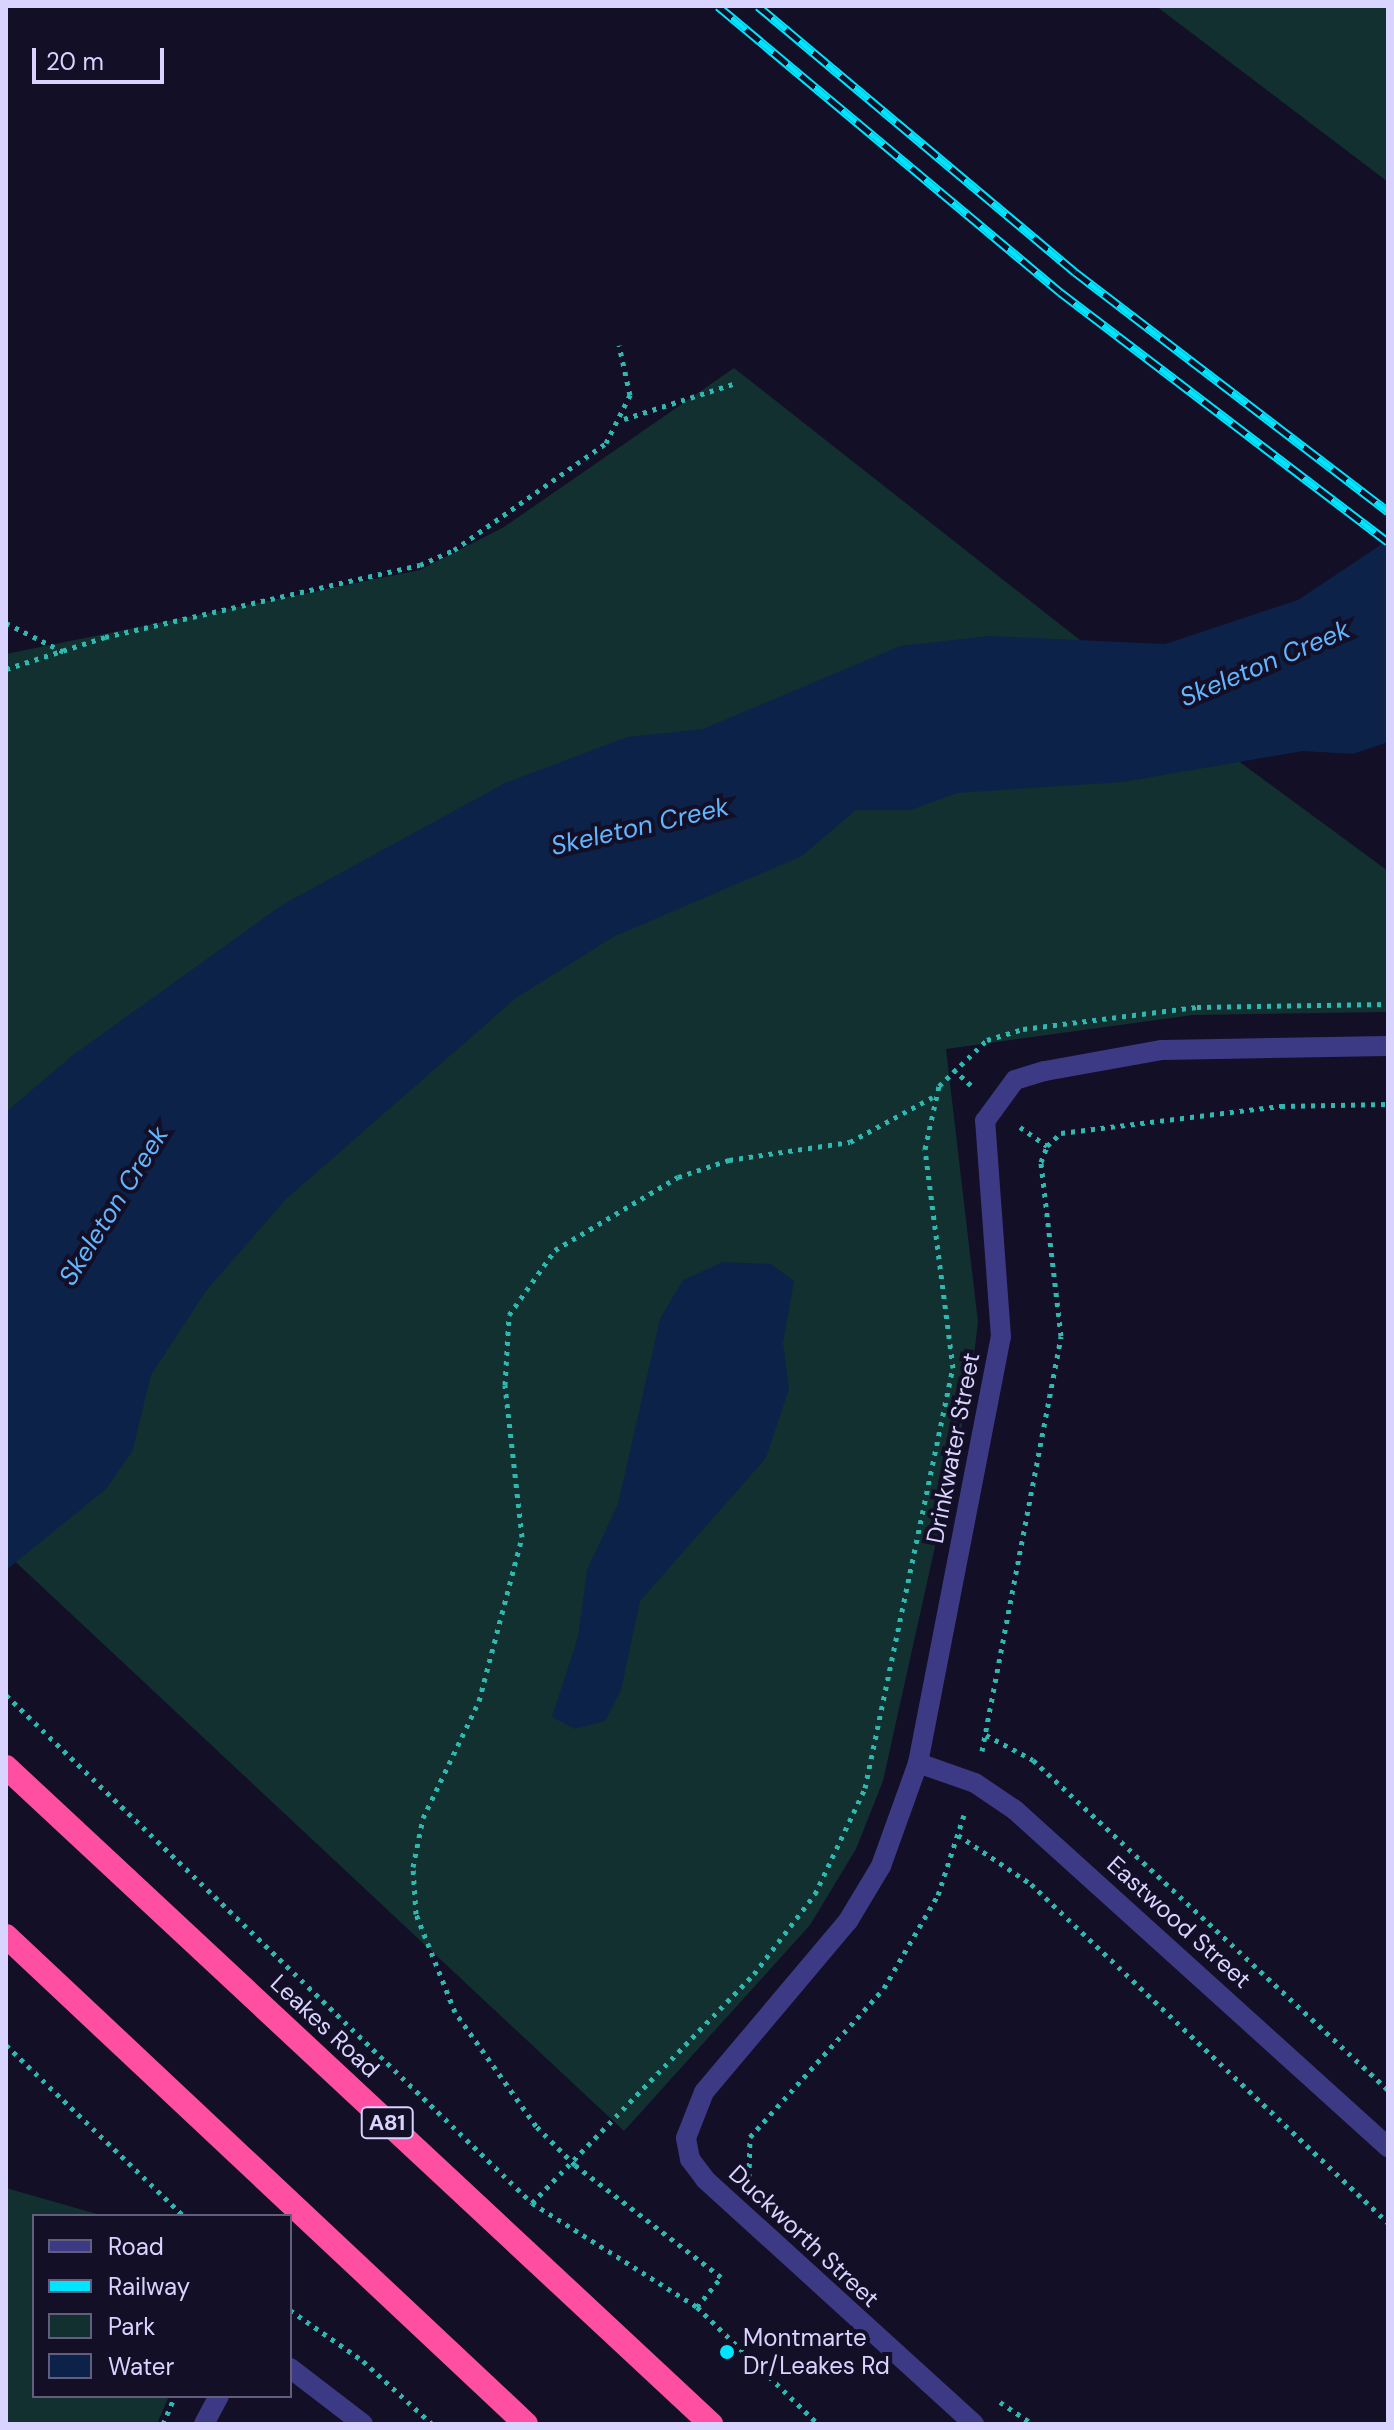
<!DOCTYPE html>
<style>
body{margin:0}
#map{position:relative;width:1394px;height:2430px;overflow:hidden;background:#130f26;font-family:"DM Sans",sans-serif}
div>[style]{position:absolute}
.green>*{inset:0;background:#12302f}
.water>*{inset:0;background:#0c2248}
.path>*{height:5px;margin-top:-2.5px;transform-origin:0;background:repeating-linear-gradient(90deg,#2fb8b0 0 4px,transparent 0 10px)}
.street>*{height:20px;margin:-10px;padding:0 10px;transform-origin:10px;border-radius:10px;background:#3d3a85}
.highway>*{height:24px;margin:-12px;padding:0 12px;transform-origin:12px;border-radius:12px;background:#ff4fa3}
.rail>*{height:9px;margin-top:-4.5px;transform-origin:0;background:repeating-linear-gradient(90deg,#130f26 0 18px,#00e5ff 0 36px);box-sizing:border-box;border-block:2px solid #00e5ff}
.dots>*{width:22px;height:22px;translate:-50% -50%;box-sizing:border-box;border:4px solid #130f26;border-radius:50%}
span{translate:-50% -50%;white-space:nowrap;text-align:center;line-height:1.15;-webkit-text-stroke:8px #130f26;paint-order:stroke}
.shield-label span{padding:2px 6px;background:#130f26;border:2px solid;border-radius:6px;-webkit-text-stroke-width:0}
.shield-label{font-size:22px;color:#d9d4ff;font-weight:700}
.street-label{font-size:24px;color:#d9d4ff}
.poi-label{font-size:24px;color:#d9d4ff}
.left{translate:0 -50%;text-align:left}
.water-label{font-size:26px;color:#62b6ff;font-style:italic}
.frame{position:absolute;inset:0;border:8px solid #d9d4ff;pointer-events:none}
.legend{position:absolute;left:32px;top:2214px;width:260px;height:184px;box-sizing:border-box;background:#130f26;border:2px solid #625e7d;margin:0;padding:10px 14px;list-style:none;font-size:24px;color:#d9d4ff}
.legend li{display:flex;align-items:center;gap:16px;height:40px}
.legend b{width:40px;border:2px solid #625e7d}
.scale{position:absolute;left:32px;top:48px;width:132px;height:36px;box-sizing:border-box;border:4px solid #d9d4ff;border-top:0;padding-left:10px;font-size:24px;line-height:28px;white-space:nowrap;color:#d9d4ff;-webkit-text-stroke:6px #130f26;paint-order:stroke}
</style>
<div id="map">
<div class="green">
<div style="clip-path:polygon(1156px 6px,1388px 6px,1388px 182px)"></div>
<div style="clip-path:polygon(734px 368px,1165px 707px,1388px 871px,1388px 1012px,1193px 1015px,946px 1049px,978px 1322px,970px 1389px,883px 1781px,856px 1849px,810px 1925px,624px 2131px,6px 1553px,6px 654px,420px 570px,504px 527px)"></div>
<div style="clip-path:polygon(6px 2188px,104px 2216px,34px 2216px,34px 2396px,169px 2396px,157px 2424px,6px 2424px)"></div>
</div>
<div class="water">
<div style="clip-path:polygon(1388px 540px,1388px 742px,1353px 754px,1303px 751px,1123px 782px,957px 793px,911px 810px,856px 810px,802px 856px,613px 937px,516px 998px,285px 1200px,206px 1291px,151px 1375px,132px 1452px,106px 1489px,6px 1570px,6px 1112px,73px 1055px,282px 905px,505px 783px,627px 737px,703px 729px,900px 646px,989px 636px,1165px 644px,1298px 600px)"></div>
<div style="clip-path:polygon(723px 1262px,771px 1264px,794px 1281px,783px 1343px,789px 1389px,766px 1458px,640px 1601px,621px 1690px,605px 1721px,575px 1729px,552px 1717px,578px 1637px,587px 1570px,618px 1504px,660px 1319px,683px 1280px)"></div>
</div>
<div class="path">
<div style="left:624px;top:419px;width:114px;rotate:-17.8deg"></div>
<div style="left:6px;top:623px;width:67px;rotate:26.6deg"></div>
<div style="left:6px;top:669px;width:104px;rotate:-17.9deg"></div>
<div style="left:105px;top:637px;width:323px;rotate:-12.9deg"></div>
<div style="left:420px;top:565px;width:37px;rotate:-24deg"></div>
<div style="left:454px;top:550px;width:186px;rotate:-35.1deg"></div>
<div style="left:606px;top:443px;width:54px;rotate:-63.4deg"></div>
<div style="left:630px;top:395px;width:51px;rotate:-102.4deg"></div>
<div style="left:953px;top:1069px;width:27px;rotate:42deg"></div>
<div style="left:1020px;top:1127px;width:33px;rotate:35deg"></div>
<div style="left:1047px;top:1146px;width:19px;rotate:-43deg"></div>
<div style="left:1061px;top:1133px;width:222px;rotate:-7deg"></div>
<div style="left:1281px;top:1106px;width:107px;rotate:-1.1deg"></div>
<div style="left:6px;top:1695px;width:731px;rotate:44deg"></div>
<div style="left:532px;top:2203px;width:195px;rotate:32.2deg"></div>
<div style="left:697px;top:2307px;width:168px;rotate:44deg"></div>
<div style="left:986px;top:1735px;width:53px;rotate:28deg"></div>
<div style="left:1033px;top:1760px;width:485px;rotate:42.9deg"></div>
<div style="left:982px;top:1751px;width:422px;rotate:-79.2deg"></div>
<div style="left:1061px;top:1336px;width:175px;rotate:-96.6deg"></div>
<div style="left:1041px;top:1162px;width:17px;rotate:-69deg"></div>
<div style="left:958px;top:1835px;width:88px;rotate:33.9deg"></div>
<div style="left:1031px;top:1884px;width:492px;rotate:43.5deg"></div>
<div style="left:6px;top:2045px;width:247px;rotate:43.9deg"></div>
<div style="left:749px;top:2177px;width:40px;rotate:-88.6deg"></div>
<div style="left:750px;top:2137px;width:200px;rotate:-48deg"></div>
<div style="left:884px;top:1988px;width:108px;rotate:-59.9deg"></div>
<div style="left:938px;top:1895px;width:84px;rotate:-72deg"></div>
<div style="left:532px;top:2203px;width:319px;rotate:-45.9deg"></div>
<div style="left:754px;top:1974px;width:101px;rotate:-52.7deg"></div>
<div style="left:815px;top:1894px;width:117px;rotate:-64.7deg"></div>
<div style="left:865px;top:1788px;width:429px;rotate:-78.2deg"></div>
<div style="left:953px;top:1368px;width:221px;rotate:-97.3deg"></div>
<div style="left:925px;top:1149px;width:65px;rotate:-77.5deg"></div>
<div style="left:939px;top:1086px;width:66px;rotate:-43.8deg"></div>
<div style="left:987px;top:1040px;width:38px;rotate:-17deg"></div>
<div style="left:1023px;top:1029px;width:175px;rotate:-7.2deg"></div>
<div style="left:1197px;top:1007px;width:191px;rotate:-0.9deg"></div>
<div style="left:697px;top:2307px;width:38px;rotate:-51deg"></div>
<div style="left:721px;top:2277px;width:184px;rotate:-142.5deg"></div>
<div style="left:575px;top:2165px;width:55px;rotate:-135deg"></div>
<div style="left:536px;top:2126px;width:140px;rotate:-125.4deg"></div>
<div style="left:455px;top:2012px;width:105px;rotate:-111.7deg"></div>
<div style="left:416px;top:1914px;width:47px;rotate:-93.7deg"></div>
<div style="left:413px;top:1867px;width:50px;rotate:-78.5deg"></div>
<div style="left:423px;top:1818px;width:130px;rotate:-64.4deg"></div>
<div style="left:479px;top:1701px;width:170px;rotate:-75.3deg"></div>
<div style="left:522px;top:1537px;width:153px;rotate:-96.4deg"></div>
<div style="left:505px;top:1385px;width:70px;rotate:-86.7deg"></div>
<div style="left:509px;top:1315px;width:80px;rotate:-54.7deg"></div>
<div style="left:555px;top:1250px;width:143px;rotate:-30.7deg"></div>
<div style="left:678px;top:1177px;width:54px;rotate:-18.4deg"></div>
<div style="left:729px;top:1160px;width:122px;rotate:-8.5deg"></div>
<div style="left:850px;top:1142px;width:94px;rotate:-28.5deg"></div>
<div style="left:290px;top:2310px;width:89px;rotate:34.9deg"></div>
<div style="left:363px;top:2361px;width:93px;rotate:42.4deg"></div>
<div style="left:1000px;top:2402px;width:40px;rotate:34deg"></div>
<div style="left:163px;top:2424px;width:30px;rotate:-67deg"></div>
</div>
<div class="street">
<div style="left:918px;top:1763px;width:60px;rotate:19.3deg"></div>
<div style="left:975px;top:1783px;width:48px;rotate:34deg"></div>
<div style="left:1015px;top:1810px;width:503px;rotate:42.1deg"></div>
<div style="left:290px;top:2368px;width:92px;rotate:37.5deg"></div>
<div style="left:204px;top:2424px;width:32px;rotate:-62deg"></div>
<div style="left:974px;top:2424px;width:364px;rotate:-137.7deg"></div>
<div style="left:705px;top:2179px;width:25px;rotate:-127deg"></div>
<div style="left:690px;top:2159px;width:21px;rotate:-101deg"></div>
<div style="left:686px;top:2138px;width:49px;rotate:-68.6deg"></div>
<div style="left:704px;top:2092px;width:224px;rotate:-49.9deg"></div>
<div style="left:848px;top:1921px;width:64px;rotate:-59deg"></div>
<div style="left:881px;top:1866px;width:109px;rotate:-70.2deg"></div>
<div style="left:918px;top:1763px;width:434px;rotate:-79deg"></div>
<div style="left:1001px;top:1337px;width:217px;rotate:-94.2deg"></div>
<div style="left:985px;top:1121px;width:51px;rotate:-53.8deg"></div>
<div style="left:1015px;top:1080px;width:31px;rotate:-17deg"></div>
<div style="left:1045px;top:1071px;width:119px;rotate:-10.2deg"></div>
<div style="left:1162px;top:1050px;width:226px;rotate:-1deg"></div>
</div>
<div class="highway">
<div style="left:6px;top:1767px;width:964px;rotate:42.98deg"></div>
<div style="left:6px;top:1936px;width:713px;rotate:43.18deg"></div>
</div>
<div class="rail">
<div style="left:718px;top:6px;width:446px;rotate:39.9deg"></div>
<div style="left:1060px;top:292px;width:412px;rotate:37.3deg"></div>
<div style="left:758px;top:6px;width:414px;rotate:40deg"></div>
<div style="left:1075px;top:272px;width:394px;rotate:37.4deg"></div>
</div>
<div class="dots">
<div style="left:727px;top:2352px;background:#00e5ff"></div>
</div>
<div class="shield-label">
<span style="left:387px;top:2123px">A81</span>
</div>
<div class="street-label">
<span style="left:953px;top:1448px;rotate:-79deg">Drinkwater Street</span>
<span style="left:1179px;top:1922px;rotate:42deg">Eastwood Street</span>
<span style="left:325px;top:2026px;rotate:43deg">Leakes Road</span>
<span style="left:804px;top:2236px;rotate:43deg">Duckworth Street</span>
</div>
<div class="poi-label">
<span class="left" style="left:743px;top:2352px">Montmarte<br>Dr/Leakes Rd</span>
</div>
<div class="water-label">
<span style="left:1265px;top:664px;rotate:-23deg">Skeleton Creek</span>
<span style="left:640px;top:827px;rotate:-13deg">Skeleton Creek</span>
<span style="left:114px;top:1206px;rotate:-58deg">Skeleton Creek</span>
</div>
<div class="frame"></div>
<ul class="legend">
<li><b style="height:10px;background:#3d3a85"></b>Road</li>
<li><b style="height:10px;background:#00e5ff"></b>Railway</li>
<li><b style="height:22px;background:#12302f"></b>Park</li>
<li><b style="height:22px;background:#0c2248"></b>Water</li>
</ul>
<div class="scale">20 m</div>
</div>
